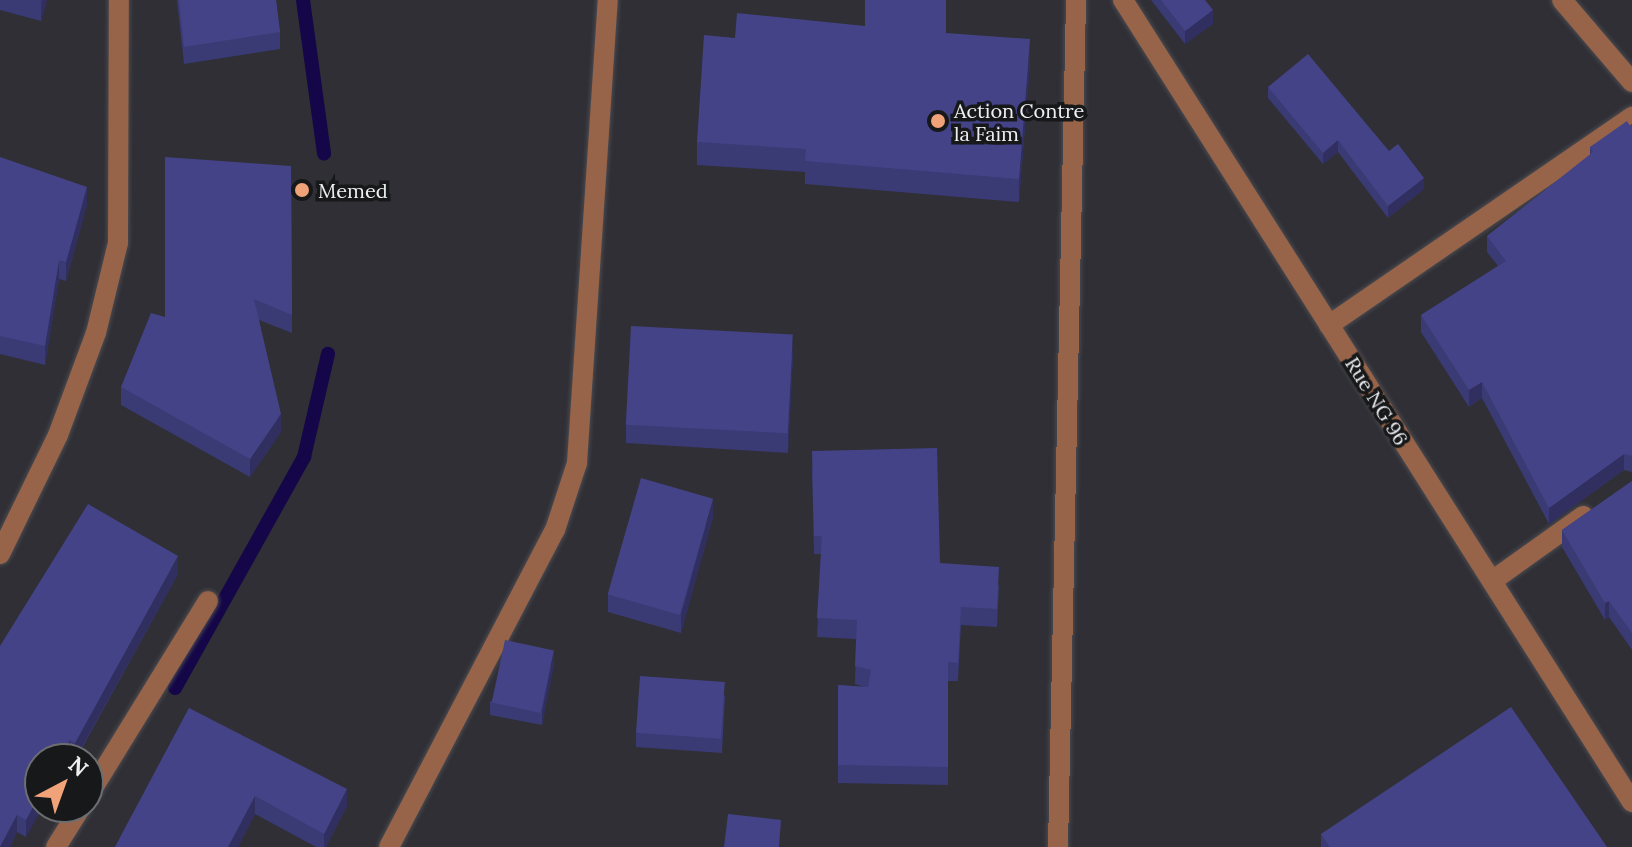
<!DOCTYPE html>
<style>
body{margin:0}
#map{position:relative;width:1632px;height:847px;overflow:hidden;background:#2f2f35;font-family:Lora,serif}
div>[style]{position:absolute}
.stream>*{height:14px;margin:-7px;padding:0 7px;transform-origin:7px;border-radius:7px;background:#140648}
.roads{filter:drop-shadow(0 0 2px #4a4a50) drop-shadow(0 0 2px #4a4a50)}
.minor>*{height:20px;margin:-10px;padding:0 10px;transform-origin:10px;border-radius:10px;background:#976449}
.tertiary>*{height:20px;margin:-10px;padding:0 10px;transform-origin:10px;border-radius:10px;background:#976449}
.wall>*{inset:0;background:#3a3a75}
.shaded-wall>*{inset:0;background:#302f5f}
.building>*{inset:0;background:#444388;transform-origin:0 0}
.dots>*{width:22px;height:22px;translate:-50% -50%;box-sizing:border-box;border:4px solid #17181a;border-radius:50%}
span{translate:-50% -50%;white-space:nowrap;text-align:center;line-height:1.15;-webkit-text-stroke:7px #17181a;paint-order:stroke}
.poi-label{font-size:20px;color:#eeeff3}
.left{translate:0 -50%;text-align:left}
.street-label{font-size:20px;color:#eeeff3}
.north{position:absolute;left:24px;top:743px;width:80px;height:80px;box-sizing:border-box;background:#17181a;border:2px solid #6d6e71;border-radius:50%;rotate:41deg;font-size:22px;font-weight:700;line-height:32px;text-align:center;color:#eeeff3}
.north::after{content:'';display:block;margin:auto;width:28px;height:36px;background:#f0a278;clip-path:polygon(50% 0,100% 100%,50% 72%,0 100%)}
</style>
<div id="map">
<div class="stream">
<div style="left:303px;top:0;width:155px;rotate:82.2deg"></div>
<div style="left:175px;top:688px;width:265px;rotate:-60.8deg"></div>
<div style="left:304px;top:457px;width:106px;rotate:-76.9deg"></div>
</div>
<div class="roads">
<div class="minor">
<div style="left:1562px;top:0;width:108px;rotate:49.5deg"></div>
<div style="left:1329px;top:325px;width:368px;rotate:-34.5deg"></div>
<div style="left:0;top:554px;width:132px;rotate:-64deg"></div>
<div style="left:58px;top:435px;width:109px;rotate:-69.6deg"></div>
<div style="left:96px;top:333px;width:93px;rotate:-76.3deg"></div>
<div style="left:118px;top:243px;width:243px;rotate:-89.8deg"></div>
<div style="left:1492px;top:581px;width:112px;rotate:-35.5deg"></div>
<div style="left:88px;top:796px;width:229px;rotate:-58.4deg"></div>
<div style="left:56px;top:847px;width:47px;rotate:-58deg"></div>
<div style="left:389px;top:847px;width:358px;rotate:-62.4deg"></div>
<div style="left:555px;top:530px;width:71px;rotate:-71.8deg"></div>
<div style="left:577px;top:463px;width:464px;rotate:-86.2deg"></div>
</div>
<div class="tertiary">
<div style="left:1123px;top:0;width:950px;rotate:57.6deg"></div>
<div style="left:1058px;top:847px;width:847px;rotate:-88.78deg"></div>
</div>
</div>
<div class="wall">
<div style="clip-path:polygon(0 0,47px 0,41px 21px,0 10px)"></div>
<div style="clip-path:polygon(177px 0,276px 0,280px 32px,280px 49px,184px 64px)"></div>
<div style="clip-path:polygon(1151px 0,1205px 0,1213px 24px,1185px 44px)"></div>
<div style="clip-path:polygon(865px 26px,946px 33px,1030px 63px,1019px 202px,805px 184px,805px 172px,697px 165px,697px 142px,735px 38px)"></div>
<div style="clip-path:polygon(1268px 87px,1389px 151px,1424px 189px,1388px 218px,1338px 152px,1323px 164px,1268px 98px)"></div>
<div style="clip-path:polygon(1632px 124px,1632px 472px,1624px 470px,1549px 524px,1482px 398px,1469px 407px,1421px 332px,1421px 315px,1498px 266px,1487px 252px,1487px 236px,1590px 155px,1590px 147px)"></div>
<div style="clip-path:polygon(0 157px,87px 205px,66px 281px,59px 279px,45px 365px,0 354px)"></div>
<div style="clip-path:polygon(291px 166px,292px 333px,259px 320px,281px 432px,250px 477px,121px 405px,121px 387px,165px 317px)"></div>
<div style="clip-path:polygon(793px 354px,788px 453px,626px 443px,626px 425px)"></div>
<div style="clip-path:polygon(812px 469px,940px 563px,999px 585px,997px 627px,961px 625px,958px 681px,948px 681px,948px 785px,838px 783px,838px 685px,864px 687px,855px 684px,856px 639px,817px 637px,821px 554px,814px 554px)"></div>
<div style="clip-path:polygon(1632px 481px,1632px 650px,1609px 617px,1605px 620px,1562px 547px,1562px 530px)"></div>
<div style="clip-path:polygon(88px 504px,178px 574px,76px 759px,70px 758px,70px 759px,40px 759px,26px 837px,17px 832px,10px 847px)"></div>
<div style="clip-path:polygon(713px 517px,681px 633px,608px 612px,608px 594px)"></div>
<div style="clip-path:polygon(554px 664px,542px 725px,490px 715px,490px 702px)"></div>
<div style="clip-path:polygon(725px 695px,722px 753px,636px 747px,636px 733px)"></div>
<div style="clip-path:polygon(189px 708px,347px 806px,326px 847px,316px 847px,255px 814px,238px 847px,115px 847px)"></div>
<div style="clip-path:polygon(1321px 834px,1607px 847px,1321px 847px)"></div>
</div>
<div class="shaded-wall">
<div style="clip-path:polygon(42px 0,47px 0,41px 21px,41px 3px)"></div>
<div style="clip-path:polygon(1213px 10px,1213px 24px,1185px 44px,1185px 31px)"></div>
<div style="clip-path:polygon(1030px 39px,1030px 63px,1019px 202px,1019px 179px)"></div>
<div style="clip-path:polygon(1338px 140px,1338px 152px,1323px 164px,1323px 153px)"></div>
<div style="clip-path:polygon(1424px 178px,1424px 189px,1388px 218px,1388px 206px)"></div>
<div style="clip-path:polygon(87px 187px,87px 205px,66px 281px,66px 262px)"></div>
<div style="clip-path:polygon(59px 260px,59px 279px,45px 365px,45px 346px)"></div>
<div style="clip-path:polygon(793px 335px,793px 354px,788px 453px,788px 435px)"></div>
<div style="clip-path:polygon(1482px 382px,1482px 398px,1469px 407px,1469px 390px)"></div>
<div style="clip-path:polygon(281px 414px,281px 432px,250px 477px,250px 459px)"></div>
<div style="clip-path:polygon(1624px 454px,1624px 470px,1549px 524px,1549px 508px)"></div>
<div style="clip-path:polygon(713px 499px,713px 517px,681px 633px,681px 615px)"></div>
<div style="clip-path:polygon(178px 556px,178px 574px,75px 759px,75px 743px)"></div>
<div style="clip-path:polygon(1609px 601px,1609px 617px,1605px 620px,1605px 603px)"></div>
<div style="clip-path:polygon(554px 650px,554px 664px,542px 725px,542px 712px)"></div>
<div style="clip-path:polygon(70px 740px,70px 759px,60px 759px)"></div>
<div style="clip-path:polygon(347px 789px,347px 806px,326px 847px,324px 847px,324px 834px)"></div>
<div style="clip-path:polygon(40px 794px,40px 807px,43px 807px,26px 837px,26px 820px)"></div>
<div style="clip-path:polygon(255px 796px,255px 814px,238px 847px,228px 847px)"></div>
<div style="clip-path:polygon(17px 815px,17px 832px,10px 847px,0 847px)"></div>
</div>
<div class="building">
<div style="clip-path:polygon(179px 0,276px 0,280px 32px,184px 47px)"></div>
<div style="clip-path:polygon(865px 0,946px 0,946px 33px,1030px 39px,1019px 179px,805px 161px,806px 149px,697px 142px,704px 35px,735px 38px,737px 13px,865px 26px)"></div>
<div style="clip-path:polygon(1161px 0,1205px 0,1213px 10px,1185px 31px)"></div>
<div style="clip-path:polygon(1308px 54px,1389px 151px,1398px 144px,1424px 178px,1388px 206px,1338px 140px,1323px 153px,1268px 87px)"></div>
<div style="clip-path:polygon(1627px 121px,1630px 126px,1632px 124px,1632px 456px,1624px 454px,1549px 508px,1482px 382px,1469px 390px,1421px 315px,1506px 261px,1487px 236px,1593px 152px,1590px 147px)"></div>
<div style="clip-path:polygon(0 157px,87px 187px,66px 262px,59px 260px,45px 346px,0 336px)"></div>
<div style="clip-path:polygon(165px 157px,291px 166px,292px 315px,254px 299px,281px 414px,250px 459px,121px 387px,151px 313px,165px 317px)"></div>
<div style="left:631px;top:326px;width:162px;height:99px;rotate:3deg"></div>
<div style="clip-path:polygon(937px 448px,940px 563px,999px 567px,997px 609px,961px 607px,958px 663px,948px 662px,948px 767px,838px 765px,838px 685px,868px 687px,871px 670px,855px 666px,857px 620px,817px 618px,822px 536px,814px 536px,812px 451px)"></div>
<div style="left:641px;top:478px;width:75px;height:121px;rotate:16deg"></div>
<div style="clip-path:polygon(1632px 481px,1632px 633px,1609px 601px,1605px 603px,1562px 530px)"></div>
<div style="clip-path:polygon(88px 504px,178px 556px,75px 743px,70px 740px,60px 759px,40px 759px,40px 794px,26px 820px,17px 815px,0 847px,0 646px)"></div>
<div style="left:505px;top:640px;width:50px;height:64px;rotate:12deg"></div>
<div style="left:640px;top:676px;width:85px;height:57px;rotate:4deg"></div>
<div style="clip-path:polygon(1511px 707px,1607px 847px,1330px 847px,1321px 834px)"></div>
<div style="clip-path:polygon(189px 708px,347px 789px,324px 834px,255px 796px,228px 847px,115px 847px)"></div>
<div style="clip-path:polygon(728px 814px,781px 820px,779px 847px,724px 847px)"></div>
</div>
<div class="dots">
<div style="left:938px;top:121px;background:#f0a278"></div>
<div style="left:302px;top:190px;background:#f0a278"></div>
</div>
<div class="poi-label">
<span class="left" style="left:954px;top:122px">Action Contre<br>la Faim</span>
<span class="left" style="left:318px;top:190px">Memed</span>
</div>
<div class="street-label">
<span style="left:1377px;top:401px;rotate:58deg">Rue NG 96</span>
</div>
<div class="north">N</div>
</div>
